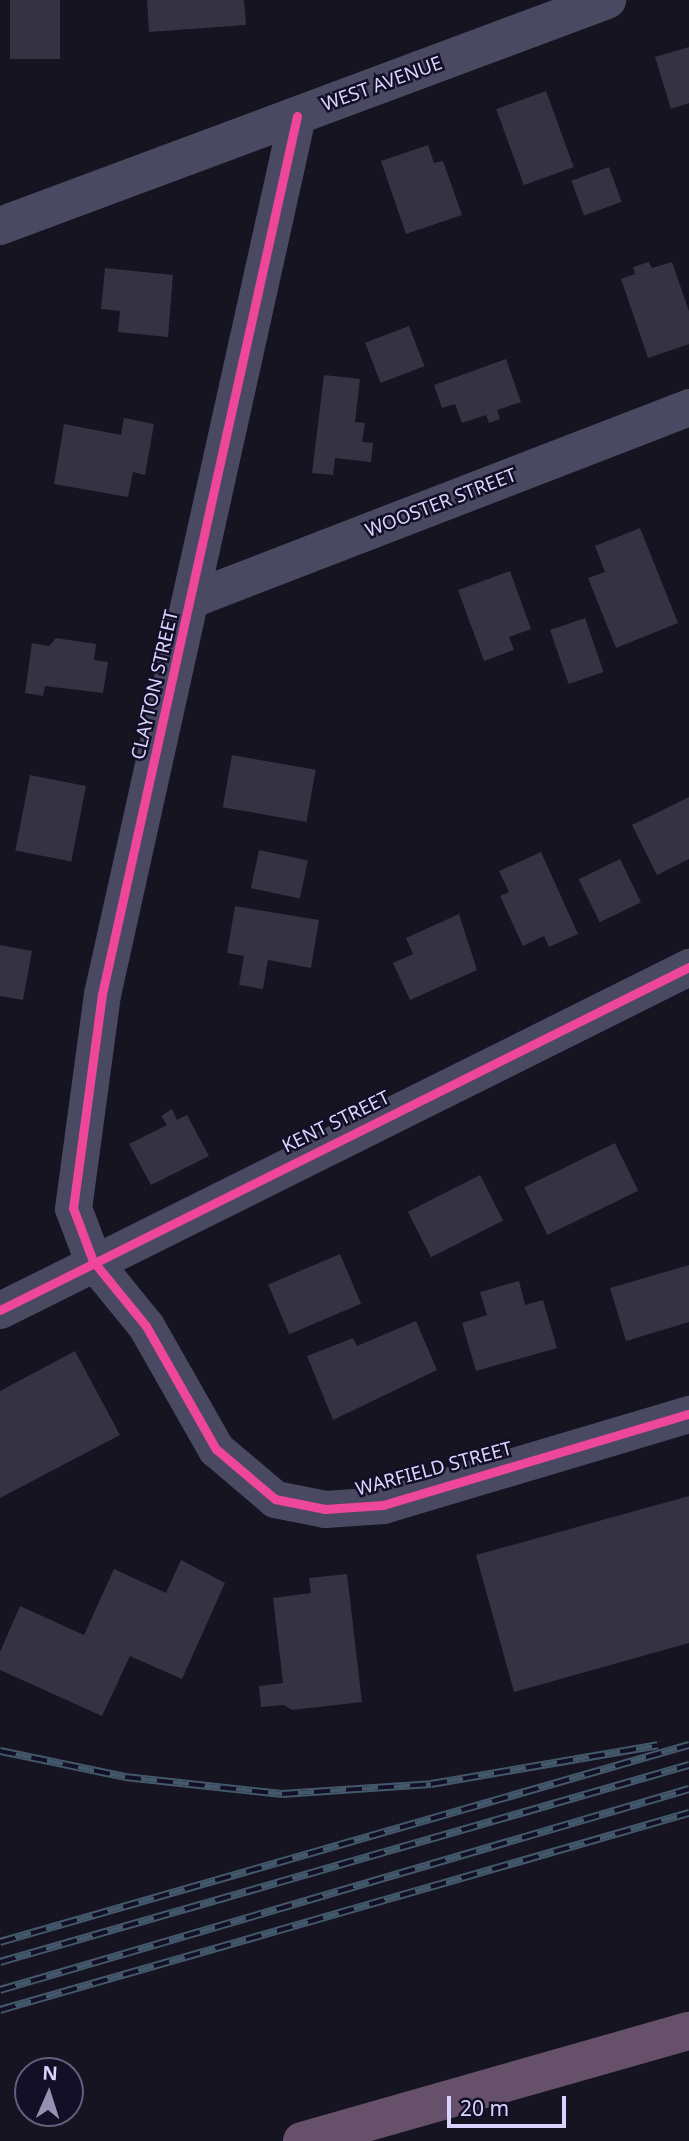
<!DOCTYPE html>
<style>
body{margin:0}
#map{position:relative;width:689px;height:2141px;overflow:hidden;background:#161421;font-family:"Noto Sans",sans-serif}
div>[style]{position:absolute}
.building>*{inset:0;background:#343243;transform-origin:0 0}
.minor>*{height:37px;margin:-18.5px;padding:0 18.5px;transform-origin:18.5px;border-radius:18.5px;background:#4a4962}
.tertiary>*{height:38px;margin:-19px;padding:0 19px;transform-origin:19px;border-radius:19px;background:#4a4962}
.motorway>*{height:38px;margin:-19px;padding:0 19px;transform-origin:19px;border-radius:19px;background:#67516a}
.rail>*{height:8px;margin-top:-4px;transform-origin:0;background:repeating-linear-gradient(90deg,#130f26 0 16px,#43596b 0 32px);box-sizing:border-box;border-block:2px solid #43596b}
.cycleway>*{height:9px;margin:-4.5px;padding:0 4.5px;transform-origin:4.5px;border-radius:4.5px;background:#ed469a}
span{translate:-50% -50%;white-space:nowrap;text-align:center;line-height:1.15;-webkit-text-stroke:5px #130f26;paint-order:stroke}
.street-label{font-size:19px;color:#d9d4ff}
.north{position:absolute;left:14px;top:2057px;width:70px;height:70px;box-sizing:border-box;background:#130f26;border:2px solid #625e7d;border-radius:50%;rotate:3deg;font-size:19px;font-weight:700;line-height:28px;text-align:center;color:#d9d4ff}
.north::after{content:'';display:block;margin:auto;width:24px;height:32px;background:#9591b1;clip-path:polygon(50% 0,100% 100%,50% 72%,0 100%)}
.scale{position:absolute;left:447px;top:2096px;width:119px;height:32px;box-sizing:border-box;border:4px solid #d9d4ff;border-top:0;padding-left:9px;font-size:21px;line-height:24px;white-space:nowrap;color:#d9d4ff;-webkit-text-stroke:5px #130f26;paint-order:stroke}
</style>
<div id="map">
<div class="building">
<div style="left:10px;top:0;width:50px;height:59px"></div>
<div style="clip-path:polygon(147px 0,244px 0,246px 25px,149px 32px)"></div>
<div style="clip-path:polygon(689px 47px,689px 103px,671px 109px,655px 57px)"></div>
<div style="left:546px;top:91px;width:81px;height:53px;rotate:70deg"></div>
<div style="clip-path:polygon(428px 145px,434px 163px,443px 161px,462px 215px,406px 234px,381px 161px)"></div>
<div style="left:609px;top:167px;width:37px;height:40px;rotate:70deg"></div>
<div style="clip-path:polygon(649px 262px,652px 268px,672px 262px,689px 311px,689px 344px,648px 358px,621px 279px,635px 274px,633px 267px)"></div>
<div style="clip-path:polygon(105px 268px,173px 275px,168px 337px,118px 332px,120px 311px,101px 309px)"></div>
<div style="left:409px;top:326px;width:43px;height:47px;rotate:69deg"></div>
<div style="clip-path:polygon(506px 359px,521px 402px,497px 410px,500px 419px,489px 423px,486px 415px,462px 423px,455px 404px,442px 408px,434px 385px)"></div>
<div style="clip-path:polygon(324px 375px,360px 379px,355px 422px,365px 423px,362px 442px,373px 443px,371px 462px,335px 458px,333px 475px,312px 473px)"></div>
<div style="clip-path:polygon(124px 418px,154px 424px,145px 475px,133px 472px,128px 497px,54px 484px,64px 424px,121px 435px)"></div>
<div style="clip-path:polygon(640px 528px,678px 623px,616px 648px,588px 578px,605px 572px,595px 546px)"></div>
<div style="clip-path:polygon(510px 571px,531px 629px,509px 637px,514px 650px,484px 661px,458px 590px)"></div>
<div style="left:585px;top:618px;width:57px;height:37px;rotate:71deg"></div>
<div style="clip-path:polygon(56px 638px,96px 644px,94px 660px,108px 662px,103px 693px,45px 686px,43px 696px,25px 693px,32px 643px,49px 646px)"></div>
<div style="left:232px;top:755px;width:85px;height:53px;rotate:10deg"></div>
<div style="left:30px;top:775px;width:57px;height:77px;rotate:11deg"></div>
<div style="clip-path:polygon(689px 797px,689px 859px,657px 875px,632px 825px)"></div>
<div style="left:259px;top:850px;width:50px;height:39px;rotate:12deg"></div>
<div style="clip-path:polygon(541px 852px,578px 934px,549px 947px,544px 936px,523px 946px,500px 896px,509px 892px,499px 871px)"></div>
<div style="left:620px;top:859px;width:48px;height:46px;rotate:64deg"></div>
<div style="clip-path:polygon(235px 906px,319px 920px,311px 968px,268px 960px,263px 989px,239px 985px,244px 956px,227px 953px)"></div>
<div style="clip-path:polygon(459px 914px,477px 970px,410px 1000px,393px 963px,413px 954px,406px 938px)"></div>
<div style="clip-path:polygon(0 945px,32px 951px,23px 1000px,0 996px)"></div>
<div style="clip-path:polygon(172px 1109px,177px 1120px,187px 1115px,209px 1156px,151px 1185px,129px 1144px,167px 1125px,161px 1116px)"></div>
<div style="left:615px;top:1143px;width:53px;height:101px;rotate:64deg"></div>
<div style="left:480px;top:1175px;width:51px;height:81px;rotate:63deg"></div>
<div style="left:340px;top:1254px;width:54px;height:78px;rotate:67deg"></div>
<div style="clip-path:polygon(689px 1265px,689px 1322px,626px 1341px,610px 1288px)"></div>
<div style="clip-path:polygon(519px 1281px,525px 1305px,543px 1300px,557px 1348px,476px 1371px,462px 1323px,487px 1315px,480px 1292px)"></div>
<div style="clip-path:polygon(416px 1321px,437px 1370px,333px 1420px,307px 1356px,353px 1338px,357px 1346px)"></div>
<div style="clip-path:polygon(75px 1351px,120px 1435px,0 1498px,0 1391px)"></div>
<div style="clip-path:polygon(689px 1496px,689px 1643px,514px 1692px,476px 1555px)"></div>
<div style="clip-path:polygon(181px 1560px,225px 1583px,182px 1679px,130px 1656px,102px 1716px,0 1670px,0 1652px,20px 1606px,84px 1635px,114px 1569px,166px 1593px)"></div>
<div style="clip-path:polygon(347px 1574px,362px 1702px,292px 1710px,284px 1705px,261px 1707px,259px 1686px,283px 1683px,273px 1598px,311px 1593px,309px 1578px)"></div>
</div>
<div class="minor">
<div style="left:297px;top:116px;width:899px;rotate:102.52deg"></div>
<div style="left:102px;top:994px;width:216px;rotate:97.7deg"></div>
<div style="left:73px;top:1208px;width:57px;rotate:69.3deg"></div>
<div style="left:93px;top:1261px;width:84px;rotate:50.8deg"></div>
<div style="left:146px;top:1326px;width:142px;rotate:60.4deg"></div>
<div style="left:216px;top:1449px;width:77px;rotate:40.3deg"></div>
<div style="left:275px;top:1499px;width:51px;rotate:11.3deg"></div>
<div style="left:325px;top:1509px;width:58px;rotate:-3.9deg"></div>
<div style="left:383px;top:1505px;width:319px;rotate:-16.6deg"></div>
<div style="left:192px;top:599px;width:533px;rotate:-21.12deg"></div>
<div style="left:0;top:1310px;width:770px;rotate:-26.47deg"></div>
</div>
<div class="tertiary">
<div style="left:0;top:226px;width:648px;rotate:-20.42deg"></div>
</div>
<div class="motorway">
<div style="left:302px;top:2141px;width:402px;rotate:-15.9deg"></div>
</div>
<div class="rail">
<div style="left:0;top:1751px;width:128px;rotate:11.7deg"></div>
<div style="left:125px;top:1777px;width:158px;rotate:6.2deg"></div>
<div style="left:282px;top:1794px;width:149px;rotate:-3.8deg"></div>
<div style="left:431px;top:1784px;width:230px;rotate:-9.7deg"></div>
<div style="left:0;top:1942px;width:717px;rotate:-15.96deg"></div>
<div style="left:0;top:1962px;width:717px;rotate:-15.96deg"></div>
<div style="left:0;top:1990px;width:718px;rotate:-16.26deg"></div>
<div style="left:0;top:2010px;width:717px;rotate:-15.96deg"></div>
</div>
<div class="cycleway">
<div style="left:297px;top:116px;width:899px;rotate:102.52deg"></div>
<div style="left:102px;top:994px;width:216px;rotate:97.7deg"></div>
<div style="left:73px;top:1208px;width:57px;rotate:69.3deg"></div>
<div style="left:93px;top:1261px;width:84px;rotate:50.8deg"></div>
<div style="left:146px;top:1326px;width:142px;rotate:60.4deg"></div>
<div style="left:216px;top:1449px;width:77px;rotate:40.3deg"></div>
<div style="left:275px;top:1499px;width:51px;rotate:11.3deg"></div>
<div style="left:325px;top:1509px;width:58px;rotate:-3.9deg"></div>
<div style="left:383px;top:1505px;width:319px;rotate:-16.6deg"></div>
<div style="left:0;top:1310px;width:770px;rotate:-26.47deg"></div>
</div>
<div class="street-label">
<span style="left:382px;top:84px;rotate:-20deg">WEST AVENUE</span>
<span style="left:441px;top:503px;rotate:-21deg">WOOSTER STREET</span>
<span style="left:155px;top:685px;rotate:-77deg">CLAYTON STREET</span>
<span style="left:336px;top:1122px;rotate:-26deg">KENT STREET</span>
<span style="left:434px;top:1469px;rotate:-15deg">WARFIELD STREET</span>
</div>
<div class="north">N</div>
<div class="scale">20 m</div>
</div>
